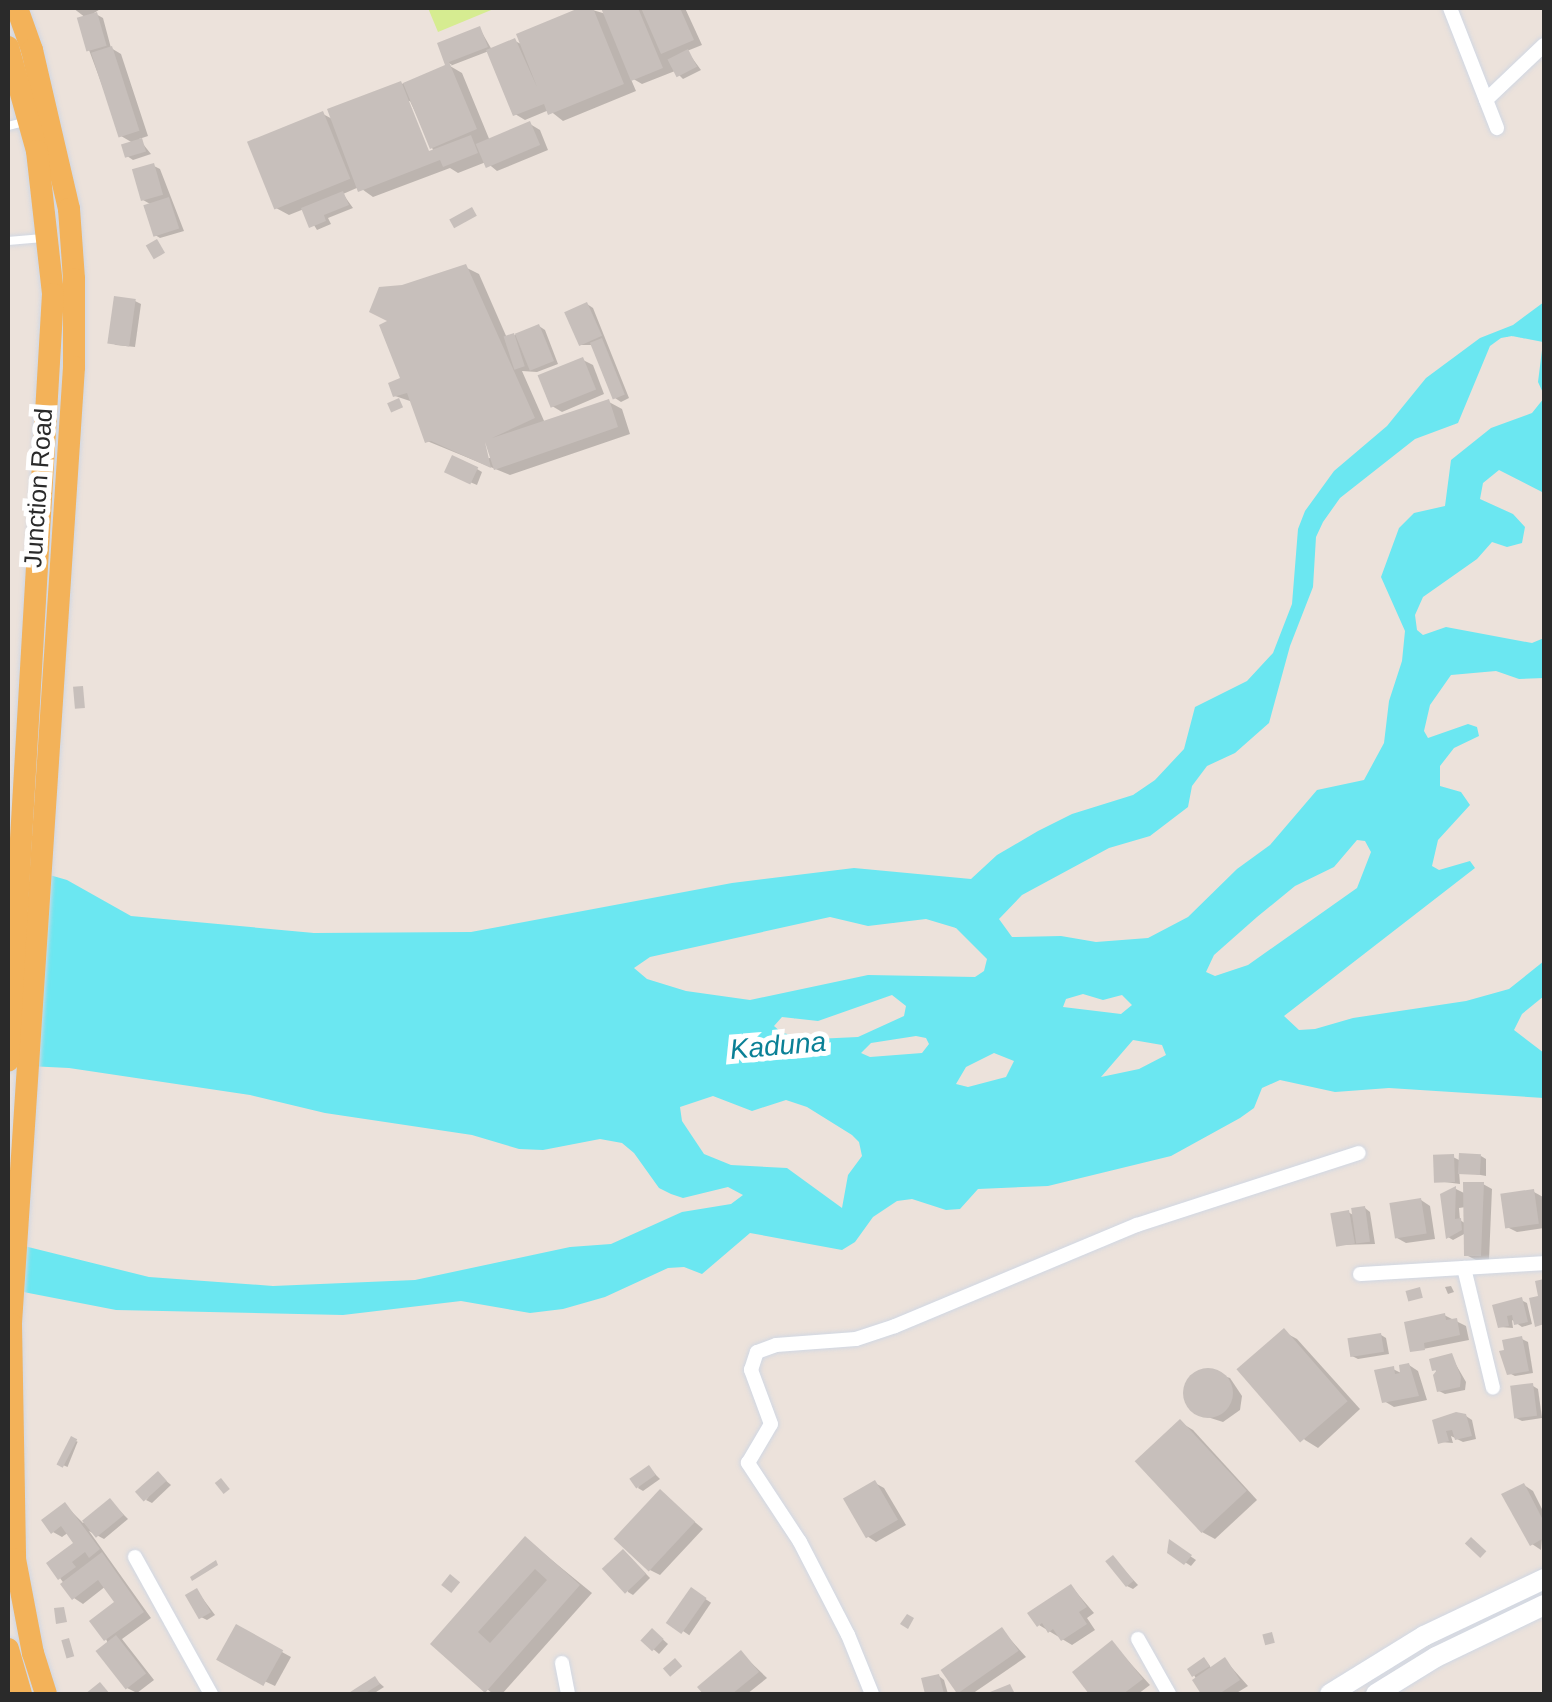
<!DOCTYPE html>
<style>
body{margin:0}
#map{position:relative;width:1552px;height:1702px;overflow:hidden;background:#ece2db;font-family:Arial,sans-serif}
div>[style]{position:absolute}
.pitch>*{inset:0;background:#d6ec91}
.water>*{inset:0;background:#6be7f1}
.shadow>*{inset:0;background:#0003;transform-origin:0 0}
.building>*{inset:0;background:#c7bfbb;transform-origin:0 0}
.round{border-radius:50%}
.roads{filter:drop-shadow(0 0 2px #d0d7e3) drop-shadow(0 0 2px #d0d7e3)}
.lane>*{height:8px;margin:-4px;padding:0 4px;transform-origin:4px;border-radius:4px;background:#fff}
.street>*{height:14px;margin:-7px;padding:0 7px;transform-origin:7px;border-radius:7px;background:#fff}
.secondary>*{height:20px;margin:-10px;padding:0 10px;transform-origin:10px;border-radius:10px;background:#fff}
.primary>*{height:22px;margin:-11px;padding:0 11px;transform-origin:11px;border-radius:11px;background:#f3b259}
span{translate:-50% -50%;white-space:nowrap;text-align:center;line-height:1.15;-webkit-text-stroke:10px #fff;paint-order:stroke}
.street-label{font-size:25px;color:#2a2a2a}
.water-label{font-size:28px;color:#0a8096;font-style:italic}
.frame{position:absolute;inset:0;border:10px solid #2a2a2a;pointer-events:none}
</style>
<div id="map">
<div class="pitch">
<div style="clip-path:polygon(428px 8px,496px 8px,438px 32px)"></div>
</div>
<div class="water">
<div style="clip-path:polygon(evenodd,1544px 302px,1544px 395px,1538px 382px,1543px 342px,1512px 336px,1501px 338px,1490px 346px,1458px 423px,1415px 439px,1340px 498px,1323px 522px,1316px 537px,1313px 587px,1290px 646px,1269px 723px,1235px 753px,1207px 766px,1192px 786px,1188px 807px,1150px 836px,1109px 848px,1022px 895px,999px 919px,1012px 937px,1061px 936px,1096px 942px,1148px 938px,1188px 917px,1237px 869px,1270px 845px,1317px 790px,1364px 780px,1384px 743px,1389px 701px,1402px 661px,1405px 631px,1381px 577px,1399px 528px,1414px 513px,1445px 506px,1451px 460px,1491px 428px,1532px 413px,1544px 398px,1544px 493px,1499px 470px,1483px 483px,1480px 499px,1513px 514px,1525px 527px,1522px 543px,1507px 547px,1492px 542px,1477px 559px,1423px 597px,1415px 615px,1417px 630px,1423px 635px,1446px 627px,1532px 643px,1544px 638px,1544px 678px,1519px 679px,1496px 671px,1451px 675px,1430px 705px,1424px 731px,1428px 738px,1468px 724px,1477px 727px,1479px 736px,1454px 748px,1440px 766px,1440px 786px,1461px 792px,1470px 805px,1438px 840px,1432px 866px,1439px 870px,1470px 861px,1475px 868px,1284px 1016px,1299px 1030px,1315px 1029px,1353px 1018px,1466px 1001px,1509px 989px,1544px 961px,1544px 996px,1522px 1014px,1514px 1030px,1544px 1053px,1544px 1098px,1389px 1088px,1335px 1092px,1280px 1080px,1262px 1088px,1254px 1108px,1240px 1118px,1171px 1156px,1048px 1186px,978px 1189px,960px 1209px,946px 1210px,912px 1199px,897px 1201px,873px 1217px,855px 1242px,842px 1250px,750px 1233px,702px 1274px,684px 1267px,668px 1268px,605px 1297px,563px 1309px,530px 1313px,461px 1301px,343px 1315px,116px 1310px,8px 1289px,8px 1242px,149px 1277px,273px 1286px,415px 1280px,570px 1247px,611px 1244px,682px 1212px,731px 1204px,743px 1195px,728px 1187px,683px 1198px,671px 1194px,659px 1188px,634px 1153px,622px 1143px,600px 1139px,543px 1150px,519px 1149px,472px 1135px,325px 1113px,250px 1095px,69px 1068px,8px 1065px,8px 863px,67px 880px,131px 916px,314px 933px,471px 932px,732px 883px,854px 868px,971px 879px,997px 855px,1038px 831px,1072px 814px,1133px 795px,1155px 780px,1184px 749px,1195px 707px,1247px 681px,1273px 653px,1292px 604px,1298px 529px,1305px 511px,1334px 471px,1387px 426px,1426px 378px,1480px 338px,1513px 325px,1544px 302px,1357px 840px,1365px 841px,1371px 852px,1357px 888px,1248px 965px,1215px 976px,1206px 972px,1214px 955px,1257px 917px,1295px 886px,1334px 867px,1357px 840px,1544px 302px,830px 917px,868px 926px,926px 919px,956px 928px,987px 959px,984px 971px,975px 977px,868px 975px,750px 1000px,686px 991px,647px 979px,634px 968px,650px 957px,830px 917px,1544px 302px,1083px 994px,1103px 1000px,1122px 995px,1132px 1005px,1121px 1014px,1063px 1007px,1066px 999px,1083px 994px,1544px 302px,892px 995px,906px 1006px,904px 1016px,858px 1037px,815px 1039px,782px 1033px,774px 1026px,782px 1017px,818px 1021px,892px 995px,1544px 302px,916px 1036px,926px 1038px,929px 1044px,922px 1053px,870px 1057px,861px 1053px,871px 1043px,916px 1036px,1544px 302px,1133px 1040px,1162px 1045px,1166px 1055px,1139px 1069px,1101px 1077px,1133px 1040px,1544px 302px,994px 1053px,1014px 1061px,1006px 1077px,968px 1087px,956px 1084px,966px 1067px,994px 1053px,1544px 302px,713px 1096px,752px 1111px,786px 1100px,807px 1107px,852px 1135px,859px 1142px,862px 1156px,848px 1175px,842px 1208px,787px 1168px,731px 1165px,704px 1154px,682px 1121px,680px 1107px,713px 1096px)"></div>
</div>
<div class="shadow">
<div style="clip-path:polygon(73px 8px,102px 8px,94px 13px,103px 18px,111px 48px,121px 54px,148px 136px,139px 139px,151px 154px,133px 160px,127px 156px,133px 143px,121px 136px,89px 50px,86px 18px)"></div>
<div style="clip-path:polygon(evenodd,586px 8px,606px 14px,603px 8px,685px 8px,702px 45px,687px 51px,701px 70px,683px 79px,675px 71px,642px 84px,630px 77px,636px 91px,563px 121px,549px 110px,525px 120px,515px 114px,489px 51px,450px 66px,462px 73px,490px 141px,530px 124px,540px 130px,548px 150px,497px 171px,486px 162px,458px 173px,450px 168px,373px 197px,359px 187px,343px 194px,353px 208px,328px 218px,331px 224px,317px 230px,304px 209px,289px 215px,276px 208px,323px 114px,334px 120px,330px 111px,452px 65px,447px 62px,480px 29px,492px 50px,515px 41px,523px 45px,519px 35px,586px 8px,410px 101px,434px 152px,427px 155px,406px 102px,410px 101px)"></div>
<div style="clip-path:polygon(154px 166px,160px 169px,184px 231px,160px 238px,155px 235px,152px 205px,143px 200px)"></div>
<div style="clip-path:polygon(evenodd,465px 267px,479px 274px,507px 338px,539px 326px,545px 330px,558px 364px,537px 372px,522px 371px,545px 423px,609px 402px,622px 409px,630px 434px,510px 475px,427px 441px,413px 402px,395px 396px,404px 380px,391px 322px,403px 288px,465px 267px,480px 431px,493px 457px,486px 459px,480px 431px)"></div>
<div style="clip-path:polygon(135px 301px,141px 304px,135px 347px,116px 345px,110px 342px)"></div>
<div style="clip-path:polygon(587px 304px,593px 308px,629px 398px,621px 402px,615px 398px,594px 345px,581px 345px)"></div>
<div style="clip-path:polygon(583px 360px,593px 365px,604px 394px,562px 412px,552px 406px)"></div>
<div style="clip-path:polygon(477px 469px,482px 472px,477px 485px,453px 475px)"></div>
<div style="clip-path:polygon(1481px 1156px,1486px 1159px,1486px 1176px,1459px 1171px,1460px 1184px,1437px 1181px,1453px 1157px,1461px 1161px)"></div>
<div style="clip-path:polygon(evenodd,1483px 1184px,1492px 1189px,1489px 1260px,1476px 1260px,1466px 1255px,1466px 1233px,1453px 1240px,1448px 1237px,1443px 1195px,1456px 1189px,1466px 1194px,1483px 1184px,1466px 1207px,1466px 1224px,1460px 1220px,1459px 1208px,1466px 1207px)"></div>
<div style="clip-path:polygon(1534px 1192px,1543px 1197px,1544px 1228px,1517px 1232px,1507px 1227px)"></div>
<div style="clip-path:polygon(1421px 1200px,1430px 1206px,1435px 1239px,1406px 1243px,1397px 1238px)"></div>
<div style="clip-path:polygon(1365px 1208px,1370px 1212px,1375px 1244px,1338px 1245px,1348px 1212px,1355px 1216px)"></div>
<div style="clip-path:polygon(1445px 1287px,1451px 1286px,1454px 1292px,1448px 1294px)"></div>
<div style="clip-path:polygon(1521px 1300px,1527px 1303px,1532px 1324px,1522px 1327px,1512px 1320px,1513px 1328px,1500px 1327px,1495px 1307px)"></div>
<div style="clip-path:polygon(1444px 1315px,1466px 1326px,1469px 1340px,1413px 1351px)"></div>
<div style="clip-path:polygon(1284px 1332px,1297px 1339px,1360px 1409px,1318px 1448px,1305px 1440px,1241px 1371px)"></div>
<div style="clip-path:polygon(1381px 1335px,1386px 1338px,1389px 1354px,1358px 1359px,1352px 1356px)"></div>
<div style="clip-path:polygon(1522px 1339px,1528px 1342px,1533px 1373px,1515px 1376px,1509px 1373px)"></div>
<div style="clip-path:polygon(1451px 1356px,1466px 1382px,1465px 1390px,1445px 1394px,1439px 1391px,1438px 1372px,1434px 1369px)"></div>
<div style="clip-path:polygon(1409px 1365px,1418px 1371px,1427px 1400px,1394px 1407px,1384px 1401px,1393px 1369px,1403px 1374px)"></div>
<div style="clip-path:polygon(1205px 1370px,1230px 1378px,1242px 1396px,1240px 1410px,1223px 1422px,1198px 1414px,1186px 1397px,1193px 1376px)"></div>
<div style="clip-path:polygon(1533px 1386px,1538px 1389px,1542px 1418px,1522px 1421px,1516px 1418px)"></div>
<div style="clip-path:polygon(1466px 1416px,1472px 1420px,1476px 1439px,1463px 1442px,1451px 1436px,1453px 1443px,1440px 1442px,1435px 1422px)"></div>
<div style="clip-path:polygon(1180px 1422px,1193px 1430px,1257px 1500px,1215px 1539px,1202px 1532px)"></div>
<div style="left:73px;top:1440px;width:5px;height:27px;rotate:22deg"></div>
<div style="clip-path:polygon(649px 1468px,660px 1479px,643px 1491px,638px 1488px)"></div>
<div style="clip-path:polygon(163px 1478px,171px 1485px,152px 1503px,146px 1500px)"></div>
<div style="clip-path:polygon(875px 1483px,884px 1488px,906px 1525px,876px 1542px,867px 1536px)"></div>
<div style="clip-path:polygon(1524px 1485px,1533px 1491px,1544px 1513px,1541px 1550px,1532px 1544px)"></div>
<div style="clip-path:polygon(661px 1493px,703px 1529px,660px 1575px,650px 1570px)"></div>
<div style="clip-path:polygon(110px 1501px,128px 1519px,104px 1539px,89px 1531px,151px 1618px,122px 1639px,154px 1680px,137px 1693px,127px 1688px,106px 1639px,118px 1602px,106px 1586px,83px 1604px,74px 1598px,60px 1578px,77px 1543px,69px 1532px,62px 1537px,53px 1532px,65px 1505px,83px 1523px)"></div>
<div style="clip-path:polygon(526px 1539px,592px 1593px,502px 1694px,493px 1694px,433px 1644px)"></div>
<div style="clip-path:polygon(1171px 1543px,1196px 1560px,1191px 1566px,1169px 1552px)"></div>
<div style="clip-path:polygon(629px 1556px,650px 1578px,633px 1595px,628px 1592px)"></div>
<div style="clip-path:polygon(1113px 1558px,1138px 1585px,1133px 1589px,1127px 1586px)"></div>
<div style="clip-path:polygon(1071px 1586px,1094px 1613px,1087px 1618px,1095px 1630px,1072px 1645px,1039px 1625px)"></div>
<div style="left:692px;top:1590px;width:23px;height:39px;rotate:34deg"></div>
<div style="clip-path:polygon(197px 1591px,215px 1615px,207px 1620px,201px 1617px)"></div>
<div style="clip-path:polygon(237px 1627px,291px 1657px,275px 1686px,228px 1664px)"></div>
<div style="clip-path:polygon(1002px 1630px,1026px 1657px,972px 1694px,959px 1692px)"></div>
<div style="clip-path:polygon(658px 1635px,668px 1644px,659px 1654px,644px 1641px)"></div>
<div style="clip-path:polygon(1112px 1643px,1150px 1685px,1138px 1694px,1093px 1694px,1075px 1673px)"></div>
<div style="clip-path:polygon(741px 1653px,767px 1678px,747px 1694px,707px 1694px,701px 1687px)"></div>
<div style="clip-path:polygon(1225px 1660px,1248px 1686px,1235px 1694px,1204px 1694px,1194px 1675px,1206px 1661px,1212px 1669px)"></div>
<div style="clip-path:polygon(939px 1676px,944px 1680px,948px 1694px,928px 1694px,924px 1680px)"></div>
<div style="clip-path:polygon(375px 1679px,384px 1687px,373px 1694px,352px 1694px)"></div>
</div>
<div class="building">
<div style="clip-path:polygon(579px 8px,593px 8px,624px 84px,548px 115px,544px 104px,513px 116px,486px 50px,515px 38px,537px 87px,516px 34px)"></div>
<div style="clip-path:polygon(601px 8px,638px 8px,663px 68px,631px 81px)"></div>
<div style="clip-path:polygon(641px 8px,680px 8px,694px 40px,661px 54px)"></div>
<div style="left:97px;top:12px;width:35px;height:21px;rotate:74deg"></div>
<div style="clip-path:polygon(480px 26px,488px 47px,449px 62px,477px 129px,430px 149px,403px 83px,445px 65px,437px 43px)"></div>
<div style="left:112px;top:46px;width:89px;height:22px;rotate:72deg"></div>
<div style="left:688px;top:49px;width:20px;height:23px;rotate:63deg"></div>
<div style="clip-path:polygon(401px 81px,429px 151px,471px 135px,478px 153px,443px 167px,440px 160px,358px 192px,327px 109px)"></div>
<div style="left:323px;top:111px;width:73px;height:82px;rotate:68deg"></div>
<div style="left:530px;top:121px;width:26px;height:59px;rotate:67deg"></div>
<div style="left:142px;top:138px;width:14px;height:22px;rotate:73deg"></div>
<div style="left:154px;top:163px;width:33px;height:23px;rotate:74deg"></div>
<div style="clip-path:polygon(343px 191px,349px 205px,324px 215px,326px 221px,309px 228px,301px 208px)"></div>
<div style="left:169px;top:197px;width:33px;height:27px;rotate:72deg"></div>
<div style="left:472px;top:207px;width:10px;height:26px;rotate:61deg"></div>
<div style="left:157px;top:239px;width:16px;height:13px;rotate:60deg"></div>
<div style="clip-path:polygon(466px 264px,535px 418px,492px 438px,609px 399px,618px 427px,494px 470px,485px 442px,491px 468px,431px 441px,425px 443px,407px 393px,393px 397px,388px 383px,400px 378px,379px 325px,387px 321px,369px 312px,379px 287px,402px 285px)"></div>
<div style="left:114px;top:296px;width:22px;height:48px;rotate:8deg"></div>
<div style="left:587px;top:302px;width:37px;height:25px;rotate:66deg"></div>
<div style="left:539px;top:324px;width:40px;height:26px;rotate:68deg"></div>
<div style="left:514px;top:333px;width:35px;height:11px;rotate:72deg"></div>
<div style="left:602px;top:338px;width:61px;height:13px;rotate:68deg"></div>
<div style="left:583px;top:357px;width:35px;height:49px;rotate:68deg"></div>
<div style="left:399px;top:398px;width:10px;height:13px;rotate:66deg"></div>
<div style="left:452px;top:455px;width:29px;height:19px;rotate:25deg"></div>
<div style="left:83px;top:686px;width:22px;height:10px;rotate:85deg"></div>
<div style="left:1459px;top:1153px;width:22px;height:21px;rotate:3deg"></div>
<div style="left:1454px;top:1154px;width:28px;height:21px;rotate:88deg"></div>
<div style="clip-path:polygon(1463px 1182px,1484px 1182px,1481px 1256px,1464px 1256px)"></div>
<div style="clip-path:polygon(1456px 1186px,1455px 1219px,1461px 1218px,1462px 1230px,1446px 1239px,1440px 1194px)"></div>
<div style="left:1534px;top:1189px;width:35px;height:34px;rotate:82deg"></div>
<div style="left:1421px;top:1198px;width:36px;height:32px;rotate:81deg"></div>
<div style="left:1365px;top:1206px;width:36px;height:14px;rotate:82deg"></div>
<div style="left:1349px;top:1210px;width:34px;height:19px;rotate:80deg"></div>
<div style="clip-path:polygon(1544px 1279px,1544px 1324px,1535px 1327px,1529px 1298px,1538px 1296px,1535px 1281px)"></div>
<div style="left:1420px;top:1287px;width:11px;height:15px;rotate:75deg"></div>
<div style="clip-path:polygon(1522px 1297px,1528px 1322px,1514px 1325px,1512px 1315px,1507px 1316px,1509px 1326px,1498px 1328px,1492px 1305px)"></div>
<div style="clip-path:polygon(1445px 1313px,1446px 1320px,1457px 1318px,1460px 1335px,1424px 1343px,1425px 1350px,1410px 1352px,1404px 1322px)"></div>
<div style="left:1284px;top:1328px;width:97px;height:63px;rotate:49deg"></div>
<div style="left:1381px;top:1333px;width:19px;height:34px;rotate:81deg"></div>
<div style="clip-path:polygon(1522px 1336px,1529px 1371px,1507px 1375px,1499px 1351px,1504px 1350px,1502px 1340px)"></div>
<div style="clip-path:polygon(1452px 1353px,1461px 1377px,1460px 1387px,1437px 1392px,1433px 1375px,1437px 1370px,1432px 1371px,1429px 1359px)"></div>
<div style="clip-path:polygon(1409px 1363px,1419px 1396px,1382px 1403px,1374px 1370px,1394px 1366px,1395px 1374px,1400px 1373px,1399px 1365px)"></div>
<div class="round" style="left:1183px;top:1368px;width:50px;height:50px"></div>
<div style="left:1533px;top:1383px;width:33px;height:23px;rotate:83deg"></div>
<div style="clip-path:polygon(1456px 1412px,1466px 1414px,1472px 1436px,1455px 1440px,1452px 1430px,1446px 1431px,1449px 1441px,1438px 1444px,1432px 1420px)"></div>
<div style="left:1180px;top:1419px;width:98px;height:62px;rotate:47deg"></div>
<div style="left:71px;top:1436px;width:7px;height:32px;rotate:27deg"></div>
<div style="left:649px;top:1465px;width:12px;height:24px;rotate:55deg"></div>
<div style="left:158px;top:1471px;width:13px;height:31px;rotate:48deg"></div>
<div style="left:221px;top:1478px;width:14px;height:8px;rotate:51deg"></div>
<div style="left:875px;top:1480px;width:46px;height:37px;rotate:60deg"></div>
<div style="clip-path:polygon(1524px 1483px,1544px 1522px,1544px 1538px,1530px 1546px,1501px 1494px)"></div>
<div style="left:660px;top:1489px;width:48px;height:68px;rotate:43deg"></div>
<div style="left:110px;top:1498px;width:22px;height:36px;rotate:51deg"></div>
<div style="clip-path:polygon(65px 1502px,100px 1549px,89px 1558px,85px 1552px,72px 1562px,76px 1567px,58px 1580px,46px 1563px,73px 1543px,61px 1526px,51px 1534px,41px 1520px)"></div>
<div style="clip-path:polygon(evenodd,525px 1536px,580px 1585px,485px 1693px,430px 1644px,525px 1536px,535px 1569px,547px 1580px,490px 1643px,478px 1632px,535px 1569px)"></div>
<div style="left:1471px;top:1537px;width:21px;height:9px;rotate:43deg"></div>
<div style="clip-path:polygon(1169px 1539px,1192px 1555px,1184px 1565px,1167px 1553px)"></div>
<div style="left:623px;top:1549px;width:34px;height:29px;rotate:47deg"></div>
<div style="clip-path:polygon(102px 1552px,144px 1612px,104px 1641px,89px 1621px,114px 1602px,98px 1580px,72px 1600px,60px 1584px)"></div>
<div style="left:1113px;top:1555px;width:33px;height:10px;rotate:51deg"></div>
<div style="clip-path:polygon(216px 1560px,218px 1565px,192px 1581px,190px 1577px)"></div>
<div style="left:450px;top:1574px;width:13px;height:14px;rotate:39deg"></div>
<div style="clip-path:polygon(1071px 1584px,1087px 1607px,1079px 1612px,1087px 1624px,1061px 1641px,1053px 1629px,1048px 1633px,1042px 1623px,1037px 1627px,1027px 1613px)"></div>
<div style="left:691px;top:1587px;width:19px;height:44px;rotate:35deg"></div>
<div style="left:197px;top:1588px;width:28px;height:14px;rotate:60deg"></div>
<div style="clip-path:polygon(64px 1607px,67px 1622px,56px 1624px,54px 1608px)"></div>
<div style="clip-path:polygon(907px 1614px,914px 1618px,908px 1629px,900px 1624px)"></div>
<div style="left:236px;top:1624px;width:54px;height:41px;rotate:29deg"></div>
<div style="left:1002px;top:1627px;width:29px;height:75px;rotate:55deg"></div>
<div style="left:652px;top:1628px;width:16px;height:17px;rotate:43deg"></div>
<div style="left:1272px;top:1632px;width:11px;height:10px;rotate:75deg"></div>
<div style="left:116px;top:1635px;width:49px;height:26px;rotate:52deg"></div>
<div style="left:69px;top:1638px;width:19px;height:8px;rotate:74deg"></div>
<div style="clip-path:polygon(1112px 1640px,1143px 1679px,1123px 1694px,1089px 1694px,1072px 1672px)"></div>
<div style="clip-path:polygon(741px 1650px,759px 1672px,732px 1694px,703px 1694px,697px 1687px)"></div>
<div style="clip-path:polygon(1204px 1657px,1210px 1666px,1192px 1677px,1187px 1669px)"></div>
<div style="clip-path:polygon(1225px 1657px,1240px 1680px,1219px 1694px,1201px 1694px,1192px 1680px)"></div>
<div style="left:675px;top:1658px;width:11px;height:16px;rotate:49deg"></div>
<div style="clip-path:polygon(939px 1674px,944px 1694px,925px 1694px,921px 1678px)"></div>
<div style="clip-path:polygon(375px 1676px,380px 1684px,364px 1694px,347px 1694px)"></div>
<div style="clip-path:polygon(100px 1682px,110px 1694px,85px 1694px)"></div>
<div style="clip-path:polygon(1010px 1684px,1015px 1694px,985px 1694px)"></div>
</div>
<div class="roads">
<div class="lane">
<div style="left:8px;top:126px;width:16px;rotate:-14deg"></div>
<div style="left:8px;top:241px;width:35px;rotate:-5deg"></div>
</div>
<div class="street">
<div style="left:1450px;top:8px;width:129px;rotate:68.6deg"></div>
<div style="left:1486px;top:100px;width:80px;rotate:-43.5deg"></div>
<div style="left:1464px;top:1268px;width:123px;rotate:76.4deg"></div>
<div style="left:1360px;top:1274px;width:184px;rotate:-3.4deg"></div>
<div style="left:135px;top:1557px;width:157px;rotate:61deg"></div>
<div style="left:1138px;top:1639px;width:63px;rotate:60.6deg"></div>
<div style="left:562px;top:1663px;width:32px;rotate:79deg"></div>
<div style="left:872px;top:1694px;width:64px;rotate:-112.1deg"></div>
<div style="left:848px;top:1635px;width:105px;rotate:-117.3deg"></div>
<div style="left:800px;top:1542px;width:95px;rotate:-123.4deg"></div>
<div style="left:748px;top:1463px;width:45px;rotate:-59.5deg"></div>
<div style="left:771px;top:1424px;width:58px;rotate:-110.3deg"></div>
<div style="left:751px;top:1370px;width:19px;rotate:-72deg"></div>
<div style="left:757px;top:1352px;width:20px;rotate:-20deg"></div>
<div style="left:776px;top:1345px;width:80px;rotate:-4.3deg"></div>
<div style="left:856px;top:1339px;width:41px;rotate:-18.4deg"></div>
<div style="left:895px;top:1326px;width:262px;rotate:-22.7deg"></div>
<div style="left:1137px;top:1225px;width:233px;rotate:-18deg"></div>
</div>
<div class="secondary">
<div style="left:1330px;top:1694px;width:110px;rotate:-31.7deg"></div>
<div style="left:1424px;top:1636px;width:133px;rotate:-25.4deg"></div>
<div style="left:1376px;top:1694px;width:70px;rotate:-31.7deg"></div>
<div style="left:1436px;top:1657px;width:120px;rotate:-25.7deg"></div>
</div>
<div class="primary">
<div style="left:17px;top:8px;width:45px;rotate:70.3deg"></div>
<div style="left:32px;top:50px;width:163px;rotate:76.9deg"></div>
<div style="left:69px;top:209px;width:70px;rotate:85.9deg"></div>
<div style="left:74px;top:279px;width:88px;rotate:90deg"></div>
<div style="left:74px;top:367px;width:959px;rotate:93.77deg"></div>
<div style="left:11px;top:1324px;width:235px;rotate:89deg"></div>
<div style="left:15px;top:1559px;width:96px;rotate:79.2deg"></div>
<div style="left:33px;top:1653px;width:43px;rotate:72.4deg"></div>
<div style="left:8px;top:47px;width:108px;rotate:74.4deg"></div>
<div style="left:37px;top:151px;width:144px;rotate:83.6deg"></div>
<div style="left:53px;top:294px;width:768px;rotate:93.36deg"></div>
<div style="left:8px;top:1649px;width:47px;rotate:73.9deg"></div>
</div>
</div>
<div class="street-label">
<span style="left:38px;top:488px;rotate:-86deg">Junction Road</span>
</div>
<div class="water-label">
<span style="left:778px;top:1046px;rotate:-5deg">Kaduna</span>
</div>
<div class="frame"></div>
</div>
